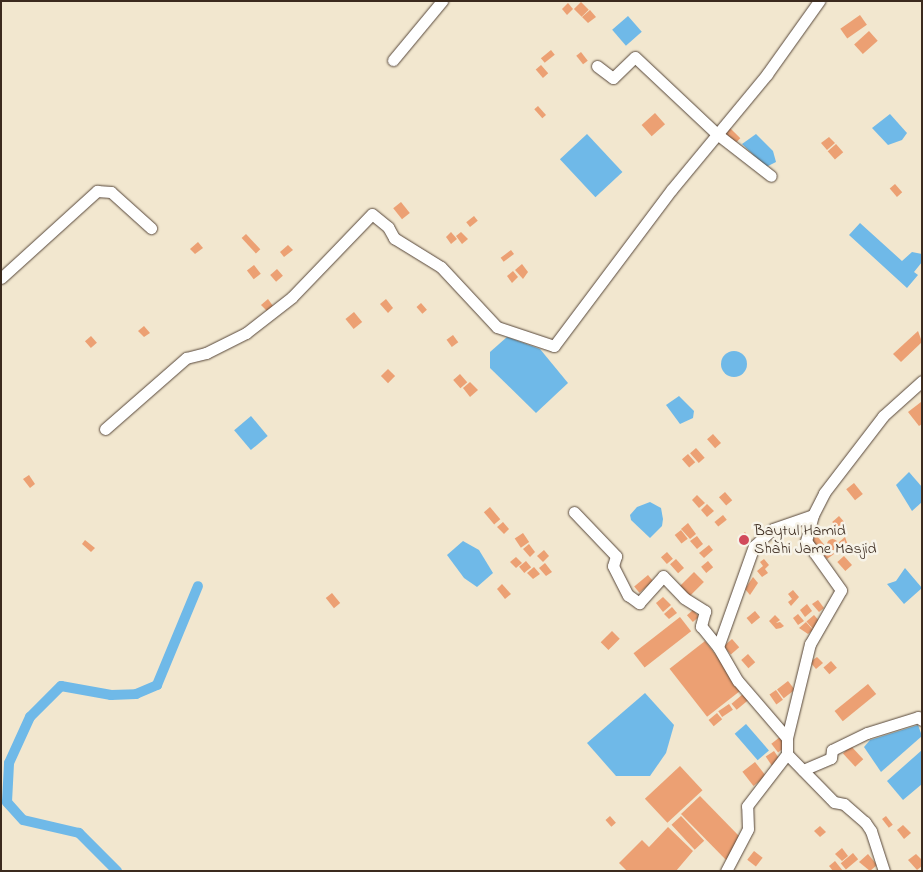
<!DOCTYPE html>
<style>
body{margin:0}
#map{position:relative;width:923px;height:872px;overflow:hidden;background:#f2e7cf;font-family:"Indie Flower",sans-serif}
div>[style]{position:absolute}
.water>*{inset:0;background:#6fb9e8;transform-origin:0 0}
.round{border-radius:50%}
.canal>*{height:10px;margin:-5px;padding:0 5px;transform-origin:5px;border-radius:5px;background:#6fb9e8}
.building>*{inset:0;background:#eca073;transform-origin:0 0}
.roads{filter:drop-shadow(0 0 1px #564639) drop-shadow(0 0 1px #564639)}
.minor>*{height:11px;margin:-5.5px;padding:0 5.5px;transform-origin:5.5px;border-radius:5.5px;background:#fff}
.dots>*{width:14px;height:14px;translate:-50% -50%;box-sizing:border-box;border:2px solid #f7f3e8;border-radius:50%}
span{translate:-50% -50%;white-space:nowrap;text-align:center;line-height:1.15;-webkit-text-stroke:5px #f7f3e8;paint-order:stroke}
.poi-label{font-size:16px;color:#3b2a1e}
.left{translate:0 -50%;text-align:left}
.frame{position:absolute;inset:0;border:2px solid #3b2a1e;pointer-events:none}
</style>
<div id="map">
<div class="water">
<div style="left:628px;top:16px;width:21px;height:21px;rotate:49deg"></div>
<div style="clip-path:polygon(890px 114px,907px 133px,902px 140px,888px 145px,872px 128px)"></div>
<div style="left:587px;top:134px;width:52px;height:37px;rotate:47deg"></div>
<div style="clip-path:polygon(756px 134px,773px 151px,776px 162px,766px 167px,742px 144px)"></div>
<div style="clip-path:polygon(860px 223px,902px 261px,912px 252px,922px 254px,922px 262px,914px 272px,918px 275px,907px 288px,849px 235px)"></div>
<div style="clip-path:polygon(507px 337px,540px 349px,568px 383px,536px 413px,490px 368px,490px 352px)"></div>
<div class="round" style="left:721px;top:351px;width:26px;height:26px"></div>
<div style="clip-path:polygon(679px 396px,694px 411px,693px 418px,680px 424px,666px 405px)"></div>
<div style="left:251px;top:416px;width:26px;height:22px;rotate:50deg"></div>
<div style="clip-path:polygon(909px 472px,922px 487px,922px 502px,912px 511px,896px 485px)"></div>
<div style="clip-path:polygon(650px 502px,661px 508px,663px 519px,662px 526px,650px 538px,631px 520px,630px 515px,637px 507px)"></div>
<div style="clip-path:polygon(463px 541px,479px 550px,493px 573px,477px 587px,464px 578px,447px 555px)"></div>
<div style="clip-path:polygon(905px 568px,922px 588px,904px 604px,887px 584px,896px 581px)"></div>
<div style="clip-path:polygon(645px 693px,674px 725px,666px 753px,650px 776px,616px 776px,587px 743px)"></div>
<div style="left:746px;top:724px;width:35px;height:15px;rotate:49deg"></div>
<div style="clip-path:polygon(918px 725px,922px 736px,881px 772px,864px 747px,870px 740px)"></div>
<div style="clip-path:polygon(922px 750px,922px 784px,903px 800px,887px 781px)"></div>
</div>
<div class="canal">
<div style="left:117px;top:871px;width:54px;rotate:-135deg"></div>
<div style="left:79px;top:833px;width:57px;rotate:-166.9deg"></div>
<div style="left:23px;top:820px;width:24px;rotate:-132deg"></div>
<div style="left:7px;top:802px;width:39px;rotate:-87deg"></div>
<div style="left:9px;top:763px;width:51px;rotate:-65.5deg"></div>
<div style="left:30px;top:717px;width:44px;rotate:-45deg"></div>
<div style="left:61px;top:686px;width:51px;rotate:10.2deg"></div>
<div style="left:111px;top:695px;width:25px;rotate:-2deg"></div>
<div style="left:136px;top:694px;width:23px;rotate:-23deg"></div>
<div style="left:157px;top:685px;width:107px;rotate:-67.5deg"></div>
</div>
<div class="building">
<div style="left:581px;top:2px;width:11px;height:10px;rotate:45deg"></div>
<div style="clip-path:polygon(568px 3px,573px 9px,567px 15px,562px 9px)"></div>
<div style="clip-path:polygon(590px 10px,596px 17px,588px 23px,582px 17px)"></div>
<div style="left:860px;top:15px;width:12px;height:24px;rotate:55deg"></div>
<div style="left:869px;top:31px;width:13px;height:20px;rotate:48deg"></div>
<div style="left:551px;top:50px;width:6px;height:13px;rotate:51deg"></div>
<div style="left:581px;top:52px;width:11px;height:6px;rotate:52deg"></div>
<div style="left:541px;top:65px;width:11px;height:7px;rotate:49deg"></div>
<div style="left:538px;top:106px;width:12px;height:5px;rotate:48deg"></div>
<div style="left:655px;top:113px;width:15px;height:18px;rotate:48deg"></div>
<div style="left:729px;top:127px;width:16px;height:8px;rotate:45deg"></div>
<div style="clip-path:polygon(829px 137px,835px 143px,827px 150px,821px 143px)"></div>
<div style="left:836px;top:144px;width:11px;height:11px;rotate:49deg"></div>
<div style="left:895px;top:184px;width:11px;height:7px;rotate:49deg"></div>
<div style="left:401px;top:202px;width:14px;height:10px;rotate:51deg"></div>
<div style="left:474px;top:216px;width:6px;height:10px;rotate:51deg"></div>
<div style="clip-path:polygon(451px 232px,457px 239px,451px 244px,446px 237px)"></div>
<div style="clip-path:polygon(461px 232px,468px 239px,462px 244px,456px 236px)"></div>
<div style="left:246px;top:234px;width:21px;height:6px;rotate:47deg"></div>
<div style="clip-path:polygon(198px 242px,203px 248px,195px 254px,190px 249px)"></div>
<div style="clip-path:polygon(288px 245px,293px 250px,284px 257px,280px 252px)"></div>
<div style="left:511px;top:250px;width:5px;height:13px;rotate:53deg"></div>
<div style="clip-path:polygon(522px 264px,528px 272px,523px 279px,515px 270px)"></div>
<div style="left:254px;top:265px;width:11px;height:9px;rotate:52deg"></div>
<div style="left:277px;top:269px;width:9px;height:9px;rotate:49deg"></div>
<div style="clip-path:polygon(513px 271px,518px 277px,512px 283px,507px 276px)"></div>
<div style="clip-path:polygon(268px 299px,273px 306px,267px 311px,261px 305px)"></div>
<div style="clip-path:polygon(386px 299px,393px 308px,388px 313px,380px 304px)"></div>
<div style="left:421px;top:303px;width:9px;height:6px;rotate:49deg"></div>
<div style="left:354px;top:312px;width:13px;height:11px;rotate:51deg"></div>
<div style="clip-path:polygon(144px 326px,150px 333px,144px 337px,138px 331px)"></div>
<div style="clip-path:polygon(918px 331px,922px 342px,901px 362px,893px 354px)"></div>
<div style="left:453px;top:335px;width:9px;height:8px;rotate:54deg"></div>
<div style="left:91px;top:336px;width:9px;height:8px;rotate:49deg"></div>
<div style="left:388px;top:369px;width:10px;height:10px;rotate:45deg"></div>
<div style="left:460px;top:374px;width:11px;height:9px;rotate:49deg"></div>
<div style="clip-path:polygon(470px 382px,478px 390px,470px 397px,463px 388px)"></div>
<div style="clip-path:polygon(921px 402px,922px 424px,919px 426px,908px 412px)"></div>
<div style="left:713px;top:434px;width:12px;height:8px;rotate:48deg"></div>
<div style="left:696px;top:448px;width:13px;height:8px;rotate:48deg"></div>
<div style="left:688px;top:454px;width:11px;height:8px;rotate:49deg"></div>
<div style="clip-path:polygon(29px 475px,35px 484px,30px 488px,23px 479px)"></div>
<div style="left:854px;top:483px;width:14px;height:10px;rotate:51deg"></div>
<div style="left:725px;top:492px;width:11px;height:8px;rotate:49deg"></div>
<div style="clip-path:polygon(697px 495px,705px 503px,699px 508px,692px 500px)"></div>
<div style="clip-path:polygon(707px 504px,714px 511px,707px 517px,701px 510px)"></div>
<div style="left:490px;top:507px;width:16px;height:8px;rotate:50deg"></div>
<div style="left:723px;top:515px;width:6px;height:11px;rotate:51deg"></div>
<div style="left:839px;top:516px;width:11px;height:9px;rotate:49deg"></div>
<div style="clip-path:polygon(503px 522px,509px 529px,504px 534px,497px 527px)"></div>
<div style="clip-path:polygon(688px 523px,696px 534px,690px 539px,681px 529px)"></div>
<div style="left:681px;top:530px;width:11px;height:8px;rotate:52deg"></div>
<div style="clip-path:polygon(745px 532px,751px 540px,745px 546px,738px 538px)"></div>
<div style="left:523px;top:533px;width:11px;height:10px;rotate:56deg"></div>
<div style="clip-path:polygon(697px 536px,703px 544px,697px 549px,690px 541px)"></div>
<div style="left:817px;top:536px;width:13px;height:9px;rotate:51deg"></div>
<div style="clip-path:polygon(845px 537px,849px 548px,845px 551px,838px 543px)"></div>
<div class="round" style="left:826.5px;top:538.5px;width:11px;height:11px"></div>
<div style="clip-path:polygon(85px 540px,95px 548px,91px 552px,82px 544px)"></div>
<div style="clip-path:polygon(529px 544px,535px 552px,530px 557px,523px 549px)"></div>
<div style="clip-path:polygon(709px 545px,713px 550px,704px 558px,699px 553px)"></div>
<div style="clip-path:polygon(827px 546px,834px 554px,827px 559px,821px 552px)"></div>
<div style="clip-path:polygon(544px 550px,549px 556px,543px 562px,537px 556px)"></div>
<div style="left:667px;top:552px;width:9px;height:8px;rotate:49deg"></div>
<div style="left:844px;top:556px;width:12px;height:9px;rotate:48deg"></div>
<div style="clip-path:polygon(516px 557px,522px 563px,516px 568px,510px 562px)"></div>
<div style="left:676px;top:559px;width:12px;height:8px;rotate:48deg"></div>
<div style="clip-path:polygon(764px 559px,769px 565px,765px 569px,768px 573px,762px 577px,757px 571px,763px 566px,760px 562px)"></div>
<div style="left:526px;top:561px;width:8px;height:9px;rotate:50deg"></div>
<div style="left:708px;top:561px;width:8px;height:9px;rotate:50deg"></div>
<div style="clip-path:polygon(545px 563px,552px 572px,546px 576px,539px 568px)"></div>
<div style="clip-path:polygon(534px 567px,540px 574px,533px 579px,527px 573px)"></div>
<div style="left:694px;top:572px;width:14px;height:22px;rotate:45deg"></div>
<div style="left:648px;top:575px;width:8px;height:18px;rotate:50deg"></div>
<div style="clip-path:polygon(753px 577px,758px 583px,750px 595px,745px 589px)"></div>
<div style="clip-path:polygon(502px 584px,511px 594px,505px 599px,497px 589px)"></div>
<div style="clip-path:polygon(793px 590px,799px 597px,791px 606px,788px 602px,792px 599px,788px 594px)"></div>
<div style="left:332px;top:593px;width:13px;height:8px;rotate:51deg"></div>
<div style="clip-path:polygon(663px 597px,671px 605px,663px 612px,656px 603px)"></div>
<div style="clip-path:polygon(818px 600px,824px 608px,819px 612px,812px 604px)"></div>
<div style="clip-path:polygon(807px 604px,812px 611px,805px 617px,800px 610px)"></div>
<div style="clip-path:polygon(672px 607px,677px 613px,669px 619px,664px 614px)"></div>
<div style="left:693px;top:610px;width:9px;height:8px;rotate:49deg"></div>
<div style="left:755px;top:611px;width:8px;height:11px;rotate:50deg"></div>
<div style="clip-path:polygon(798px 614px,804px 621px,798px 625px,793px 618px)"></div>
<div style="clip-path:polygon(775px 615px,780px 620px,776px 623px,780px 622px,784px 626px,781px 628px,776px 629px,769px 621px)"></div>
<div style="left:814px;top:615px;width:11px;height:10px;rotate:49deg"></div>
<div style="left:680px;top:617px;width:18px;height:59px;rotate:52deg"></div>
<div style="clip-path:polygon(806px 622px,813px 630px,808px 634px,799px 628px)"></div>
<div style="left:612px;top:631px;width:11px;height:16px;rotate:45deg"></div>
<div style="left:732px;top:639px;width:11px;height:11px;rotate:49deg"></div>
<div style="left:705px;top:641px;width:61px;height:45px;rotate:52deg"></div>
<div style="left:748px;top:654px;width:11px;height:9px;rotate:49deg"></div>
<div style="clip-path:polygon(817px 657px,823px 663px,816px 669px,810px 662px)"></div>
<div style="left:831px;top:661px;width:9px;height:10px;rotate:49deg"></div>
<div style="left:788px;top:681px;width:11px;height:14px;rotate:52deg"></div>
<div style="left:868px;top:684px;width:13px;height:43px;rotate:51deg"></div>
<div style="left:776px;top:690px;width:12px;height:8px;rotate:55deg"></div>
<div style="left:743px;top:694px;width:8px;height:15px;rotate:50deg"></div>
<div style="left:729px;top:704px;width:7px;height:13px;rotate:56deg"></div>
<div style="left:717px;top:713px;width:8px;height:11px;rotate:50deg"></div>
<div style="left:780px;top:737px;width:11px;height:11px;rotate:52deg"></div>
<div style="left:851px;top:746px;width:18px;height:11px;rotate:47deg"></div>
<div style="left:774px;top:751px;width:11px;height:10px;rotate:56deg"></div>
<div style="left:755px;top:762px;width:18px;height:16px;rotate:52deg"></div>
<div style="left:680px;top:766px;width:33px;height:48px;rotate:47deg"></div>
<div style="clip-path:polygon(700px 796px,739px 836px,728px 862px,681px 814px)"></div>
<div style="left:610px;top:816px;width:9px;height:6px;rotate:49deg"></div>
<div style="left:681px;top:816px;width:34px;height:13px;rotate:47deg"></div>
<div style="left:886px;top:816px;width:11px;height:5px;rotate:52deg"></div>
<div style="clip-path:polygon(903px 825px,911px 833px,904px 839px,897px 830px)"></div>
<div style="clip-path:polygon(820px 826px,826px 832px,820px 837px,814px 831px)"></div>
<div style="clip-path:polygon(668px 827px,693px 851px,676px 871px,627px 871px,619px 863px,642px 840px,649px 847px)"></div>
<div style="clip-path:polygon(842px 848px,848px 856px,842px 861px,835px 854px)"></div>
<div style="left:754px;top:851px;width:11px;height:11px;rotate:38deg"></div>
<div style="left:853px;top:853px;width:8px;height:16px;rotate:50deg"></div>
<div style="clip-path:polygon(868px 854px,877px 865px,870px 871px,859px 862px)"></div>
<div style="clip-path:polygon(916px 854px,922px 860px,922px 866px,917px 870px,908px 860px)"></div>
<div style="clip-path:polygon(835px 861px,843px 871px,833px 871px,829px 866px)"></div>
</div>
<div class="roads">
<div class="minor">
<div style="left:393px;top:60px;width:77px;rotate:-50.3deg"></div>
<div style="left:597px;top:66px;width:20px;rotate:37deg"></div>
<div style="left:613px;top:78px;width:30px;rotate:-44deg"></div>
<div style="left:635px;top:57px;width:112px;rotate:43.2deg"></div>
<div style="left:717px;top:134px;width:68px;rotate:37.9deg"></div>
<div style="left:1px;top:278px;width:130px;rotate:-42.2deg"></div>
<div style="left:97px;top:191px;width:14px;rotate:4deg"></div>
<div style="left:111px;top:192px;width:54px;rotate:42deg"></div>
<div style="left:105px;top:429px;width:108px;rotate:-41.2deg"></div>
<div style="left:186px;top:358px;width:21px;rotate:-14deg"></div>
<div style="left:206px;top:353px;width:45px;rotate:-26.6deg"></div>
<div style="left:246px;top:333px;width:58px;rotate:-38deg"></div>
<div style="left:292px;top:297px;width:115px;rotate:-46.1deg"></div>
<div style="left:372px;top:214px;width:21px;rotate:39deg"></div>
<div style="left:388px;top:227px;width:13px;rotate:61deg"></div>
<div style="left:394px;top:238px;width:55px;rotate:31.7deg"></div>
<div style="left:441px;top:267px;width:82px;rotate:47deg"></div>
<div style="left:497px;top:327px;width:60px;rotate:18.4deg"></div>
<div style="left:554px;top:346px;width:196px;rotate:-53.1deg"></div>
<div style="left:672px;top:189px;width:149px;rotate:-50.4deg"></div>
<div style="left:767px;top:74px;width:90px;rotate:-54.5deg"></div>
<div style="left:574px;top:512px;width:61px;rotate:46.3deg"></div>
<div style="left:616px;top:556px;width:10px;rotate:107deg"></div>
<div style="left:613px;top:566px;width:33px;rotate:63deg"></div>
<div style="left:628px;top:595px;width:14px;rotate:36deg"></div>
<div style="left:639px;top:603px;width:36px;rotate:-48deg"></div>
<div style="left:663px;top:576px;width:30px;rotate:46deg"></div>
<div style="left:684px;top:598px;width:25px;rotate:32deg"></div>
<div style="left:705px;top:611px;width:16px;rotate:105deg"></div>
<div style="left:701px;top:626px;width:27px;rotate:51deg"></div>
<div style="left:718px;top:647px;width:107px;rotate:-70.4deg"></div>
<div style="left:754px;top:546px;width:25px;rotate:-42deg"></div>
<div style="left:773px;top:529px;width:42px;rotate:-19.3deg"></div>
<div style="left:718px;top:647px;width:39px;rotate:60deg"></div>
<div style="left:738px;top:681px;width:75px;rotate:49.3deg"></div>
<div style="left:787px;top:754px;width:67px;rotate:45.6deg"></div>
<div style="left:834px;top:802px;width:10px;rotate:11deg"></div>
<div style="left:844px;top:804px;width:28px;rotate:41deg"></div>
<div style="left:865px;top:822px;width:11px;rotate:56deg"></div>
<div style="left:871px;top:831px;width:42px;rotate:72deg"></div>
<div style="left:803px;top:770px;width:30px;rotate:-23deg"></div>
<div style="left:831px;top:758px;width:8px;rotate:-83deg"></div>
<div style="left:832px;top:750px;width:39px;rotate:-26deg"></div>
<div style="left:867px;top:733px;width:53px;rotate:-17.4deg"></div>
<div style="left:918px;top:717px;width:5px;rotate:37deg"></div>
<div style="left:726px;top:871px;width:47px;rotate:-62.4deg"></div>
<div style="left:748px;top:829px;width:23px;rotate:-92deg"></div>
<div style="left:747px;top:806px;width:66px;rotate:-52.4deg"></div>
<div style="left:787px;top:754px;width:16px;rotate:-90deg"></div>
<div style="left:787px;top:738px;width:97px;rotate:-76.3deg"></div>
<div style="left:810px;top:644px;width:62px;rotate:-60.1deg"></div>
<div style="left:841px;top:590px;width:60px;rotate:-125.5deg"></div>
<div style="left:806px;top:541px;width:27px;rotate:-75deg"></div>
<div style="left:813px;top:515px;width:25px;rotate:-63deg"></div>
<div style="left:824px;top:493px;width:97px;rotate:-52.5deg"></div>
<div style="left:883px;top:416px;width:52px;rotate:-41.9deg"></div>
</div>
</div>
<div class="dots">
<div style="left:744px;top:540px;background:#d1495b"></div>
</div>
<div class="poi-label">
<span class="left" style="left:754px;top:540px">Baytul Hamid<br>Shahi Jame Masjid</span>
</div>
<div class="frame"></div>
</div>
